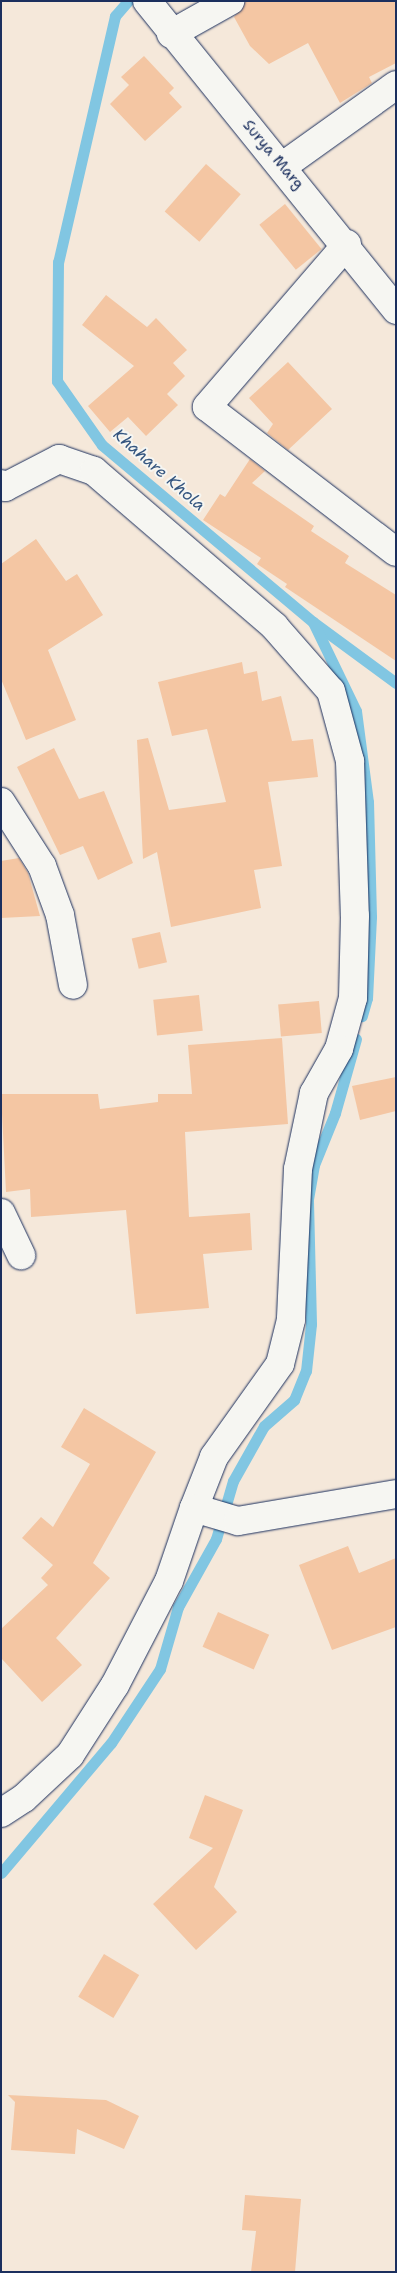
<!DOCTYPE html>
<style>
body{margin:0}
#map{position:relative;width:397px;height:2273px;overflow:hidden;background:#f5e8da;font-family:"Shantell Sans",sans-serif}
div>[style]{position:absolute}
.stream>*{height:11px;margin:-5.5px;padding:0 5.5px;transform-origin:5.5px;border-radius:5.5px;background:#81c6e2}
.building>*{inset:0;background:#f4c6a3;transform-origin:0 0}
.roads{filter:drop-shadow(0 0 1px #1b2f5e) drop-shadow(0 0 1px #1b2f5e)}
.street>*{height:28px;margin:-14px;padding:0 14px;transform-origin:14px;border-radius:14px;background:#f6f6f2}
span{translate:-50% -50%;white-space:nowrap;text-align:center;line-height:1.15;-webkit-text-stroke:4px #f6f6f2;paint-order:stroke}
.street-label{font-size:15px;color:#1b2f5e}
.water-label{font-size:16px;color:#34557f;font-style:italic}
.frame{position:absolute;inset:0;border:2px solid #1b2f5e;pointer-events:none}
</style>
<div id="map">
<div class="stream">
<div style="left:128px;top:1px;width:20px;rotate:131deg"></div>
<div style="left:115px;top:16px;width:253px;rotate:103deg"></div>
<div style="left:58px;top:262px;width:119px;rotate:90.5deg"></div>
<div style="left:57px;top:381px;width:78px;rotate:54.9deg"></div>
<div style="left:102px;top:445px;width:275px;rotate:40deg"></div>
<div style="left:313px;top:622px;width:103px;rotate:36.3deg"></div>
<div style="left:313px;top:622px;width:99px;rotate:64.2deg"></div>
<div style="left:356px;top:711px;width:92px;rotate:82.5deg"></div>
<div style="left:368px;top:802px;width:115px;rotate:88.5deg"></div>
<div style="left:371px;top:917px;width:81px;rotate:92.8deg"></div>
<div style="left:367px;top:998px;width:19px;rotate:106deg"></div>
<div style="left:1px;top:1873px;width:170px;rotate:-49.8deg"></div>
<div style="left:111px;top:1743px;width:89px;rotate:-56.5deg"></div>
<div style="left:160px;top:1669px;width:65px;rotate:-73.8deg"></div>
<div style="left:178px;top:1607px;width:78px;rotate:-60.8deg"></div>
<div style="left:216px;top:1539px;width:60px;rotate:-73.7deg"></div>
<div style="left:233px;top:1481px;width:63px;rotate:-60.6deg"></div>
<div style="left:264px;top:1426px;width:40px;rotate:-41deg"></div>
<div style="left:294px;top:1400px;width:31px;rotate:-68deg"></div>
<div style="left:306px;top:1371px;width:47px;rotate:-83.9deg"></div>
<div style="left:311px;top:1324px;width:125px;rotate:-91.4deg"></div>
<div style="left:308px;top:1199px;width:35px;rotate:-80deg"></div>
<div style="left:314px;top:1165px;width:56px;rotate:-68deg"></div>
<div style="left:335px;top:1113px;width:77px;rotate:-74.2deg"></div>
</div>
<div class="building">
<div style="clip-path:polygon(246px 1px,396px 1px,396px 63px,369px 77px,372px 83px,340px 103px,308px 43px,269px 64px,250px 46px,234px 17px)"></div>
<div style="clip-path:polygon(144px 56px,174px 88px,169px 93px,182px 107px,145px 141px,110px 104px,129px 85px,121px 77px)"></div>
<div style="left:206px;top:164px;width:46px;height:63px;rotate:41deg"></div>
<div style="left:285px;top:204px;width:58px;height:33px;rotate:51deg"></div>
<div style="clip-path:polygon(106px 295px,147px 327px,156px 318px,187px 350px,173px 363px,185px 376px,167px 394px,178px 405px,146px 436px,128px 417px,110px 432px,88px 406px,134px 366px,82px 325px)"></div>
<div style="clip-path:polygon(288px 362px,332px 409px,288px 450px,267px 433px,273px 424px,249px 398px)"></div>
<div style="clip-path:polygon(250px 459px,265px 471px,252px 483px,314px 526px,311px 531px,349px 556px,345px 563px,396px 595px,396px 661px,285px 587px,287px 584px,257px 564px,261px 558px,203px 520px,220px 494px,225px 497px)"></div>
<div style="clip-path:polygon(36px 539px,66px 581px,77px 574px,103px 615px,48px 650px,76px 720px,26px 740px,1px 679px,1px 564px)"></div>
<div style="clip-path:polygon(242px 662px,244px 674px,257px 671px,262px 701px,281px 696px,292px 741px,313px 739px,318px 777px,268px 782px,282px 866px,254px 870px,261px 908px,171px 927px,157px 852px,143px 859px,137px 740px,148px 738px,169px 810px,226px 802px,207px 729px,172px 736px,158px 682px)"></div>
<div style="clip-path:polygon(54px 748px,79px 799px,104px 791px,133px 863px,98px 880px,83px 846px,60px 855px,17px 767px)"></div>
<div style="clip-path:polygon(19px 858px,28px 873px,40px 916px,1px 918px,1px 861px)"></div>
<div style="left:160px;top:932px;width:31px;height:29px;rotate:77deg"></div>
<div style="left:199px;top:995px;width:36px;height:46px;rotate:84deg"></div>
<div style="left:319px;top:1001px;width:32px;height:41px;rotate:85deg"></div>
<div style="clip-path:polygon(282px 1038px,288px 1124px,185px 1132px,189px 1217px,250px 1213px,252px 1250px,203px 1254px,209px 1308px,136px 1314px,126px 1210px,31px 1217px,30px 1189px,6px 1192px,1px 1094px,98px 1094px,100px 1109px,158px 1102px,158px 1094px,192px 1094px,188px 1045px)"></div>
<div style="clip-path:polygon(396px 1077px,396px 1111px,360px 1120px,352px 1086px)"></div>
<div style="clip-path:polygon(84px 1408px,156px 1452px,93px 1563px,110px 1578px,56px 1638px,82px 1665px,42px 1702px,1px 1658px,1px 1629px,48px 1585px,41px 1578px,53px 1565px,22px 1538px,41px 1517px,53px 1527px,90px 1464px,61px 1447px)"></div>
<div style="clip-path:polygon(348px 1546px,359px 1573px,396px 1558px,396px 1627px,332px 1650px,299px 1565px)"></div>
<div style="left:218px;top:1612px;width:56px;height:38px;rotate:24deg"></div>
<div style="clip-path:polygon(205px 1795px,243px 1810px,214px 1887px,237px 1912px,196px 1950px,153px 1904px,213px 1848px,189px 1838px)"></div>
<div style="left:104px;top:1954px;width:41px;height:50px;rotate:31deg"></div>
<div style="clip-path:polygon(8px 2095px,106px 2100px,139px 2116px,124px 2149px,77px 2129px,75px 2154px,11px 2150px,15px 2102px)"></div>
<div style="clip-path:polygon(245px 2195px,301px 2199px,295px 2272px,251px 2272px,256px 2231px,242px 2230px)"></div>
</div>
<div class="roads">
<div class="street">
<div style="left:147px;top:1px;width:397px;rotate:51.1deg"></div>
<div style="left:171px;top:34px;width:68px;rotate:-29.2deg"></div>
<div style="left:283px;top:166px;width:139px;rotate:-35.6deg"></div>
<div style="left:347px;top:244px;width:215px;rotate:130.7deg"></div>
<div style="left:207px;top:407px;width:238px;rotate:37.5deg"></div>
<div style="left:1px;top:484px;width:5px;rotate:37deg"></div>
<div style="left:5px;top:487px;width:61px;rotate:-27.4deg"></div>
<div style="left:59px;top:459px;width:37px;rotate:19deg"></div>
<div style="left:94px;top:471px;width:238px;rotate:40.7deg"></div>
<div style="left:274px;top:626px;width:86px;rotate:48.8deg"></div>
<div style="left:331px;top:691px;width:73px;rotate:74.8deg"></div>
<div style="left:350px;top:761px;width:155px;rotate:88.2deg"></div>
<div style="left:355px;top:916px;width:82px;rotate:91.4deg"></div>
<div style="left:353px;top:998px;width:53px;rotate:105.4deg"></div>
<div style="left:339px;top:1049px;width:51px;rotate:119.6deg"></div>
<div style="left:314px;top:1093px;width:78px;rotate:101.9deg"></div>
<div style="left:298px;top:1169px;width:151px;rotate:92.7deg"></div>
<div style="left:291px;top:1320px;width:45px;rotate:104deg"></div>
<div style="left:280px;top:1364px;width:114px;rotate:125.4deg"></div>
<div style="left:214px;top:1457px;width:55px;rotate:111.4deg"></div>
<div style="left:1px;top:802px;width:76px;rotate:57.4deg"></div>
<div style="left:42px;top:866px;width:52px;rotate:69.8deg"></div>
<div style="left:60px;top:915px;width:71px;rotate:79.5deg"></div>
<div style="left:1px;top:1213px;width:47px;rotate:64.5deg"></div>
<div style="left:1px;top:1813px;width:27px;rotate:-33deg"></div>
<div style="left:24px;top:1798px;width:63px;rotate:-43.1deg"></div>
<div style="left:70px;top:1755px;width:83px;rotate:-57.3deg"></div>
<div style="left:115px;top:1685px;width:117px;rotate:-62.6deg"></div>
<div style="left:169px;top:1581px;width:77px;rotate:-71.1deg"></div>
<div style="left:194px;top:1508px;width:46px;rotate:16.5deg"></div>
<div style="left:238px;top:1521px;width:160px;rotate:-9.7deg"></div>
</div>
</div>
<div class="street-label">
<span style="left:273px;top:155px;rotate:50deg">Surya Marg</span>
</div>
<div class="water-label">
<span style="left:159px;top:470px;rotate:41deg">Khahare Khola</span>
</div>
<div class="frame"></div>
</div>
